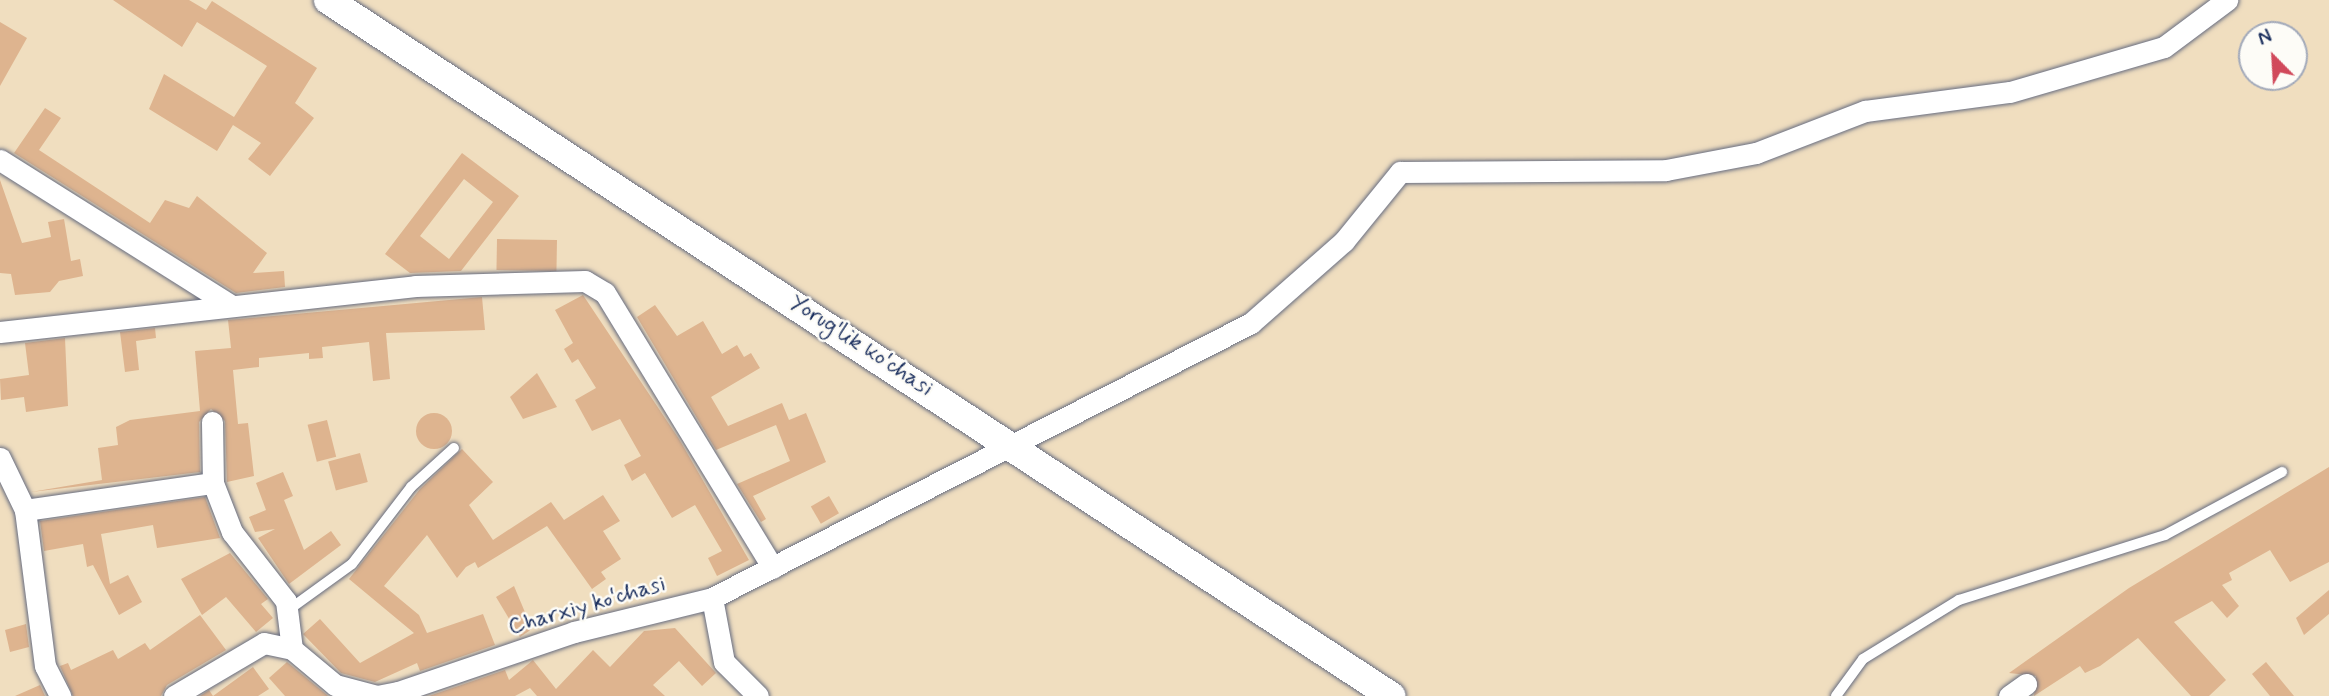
<!DOCTYPE html>
<meta charset="utf-8">
<style>
body{margin:0}
#map{position:relative;width:2329px;height:696px;overflow:hidden;background:#f0debf;font-family:Mynerve,sans-serif}
div>[style]{position:absolute}
.building>*{inset:0;background:#deb48f;transform-origin:0 0}
.round{border-radius:50%}
.roads{filter:drop-shadow(0 0 2px #666c80) drop-shadow(0 0 2px #666c80)}
.lane>*{height:10px;margin:-5px;padding:0 5px;transform-origin:5px;border-radius:5px;background:#fff}
.street>*{height:21px;margin:-10.5px;padding:0 10.5px;transform-origin:10.5px;border-radius:10.5px;background:#fff}
.secondary>*{height:28px;margin:-14px;padding:0 14px;transform-origin:14px;border-radius:14px;background:#fff}
span{translate:-50% -50%;white-space:nowrap;text-align:center;line-height:1.15;-webkit-text-stroke:5px #fdfcf7;paint-order:stroke}
.street-label{font-size:23px;color:#1b2f5e}
.north{position:absolute;left:2238px;top:21px;width:70px;height:70px;box-sizing:border-box;background:#fdfcf7;border:2px solid #a3aaba;border-radius:50%;rotate:336deg;font-size:19px;font-weight:700;line-height:28px;text-align:center;color:#1b2f5e}
.north::after{content:'';display:block;margin:auto;width:24px;height:32px;background:#d1495b;clip-path:polygon(50% 0,100% 100%,50% 72%,0 100%)}
</style>
<div id="map">
<div class="building">
<div style="clip-path:polygon(113px 0,189px 0,206px 10px,212px 1px,317px 68px,295px 103px,314px 118px,270px 176px,248px 159px,261px 143px,233px 125px,217px 151px,149px 109px,164px 74px,234px 117px,267px 66px,197px 22px,182px 47px)"></div>
<div style="clip-path:polygon(0 22px,27px 38px,0 86px)"></div>
<div style="clip-path:polygon(45px 108px,61px 118px,39px 150px,150px 223px,165px 200px,189px 208px,197px 196px,267px 253px,253px 273px,284px 271px,285px 287px,236px 293px,14px 153px)"></div>
<div style="clip-path:polygon(evenodd,462px 153px,519px 196px,461px 271px,410px 273px,385px 254px,462px 153px,464px 179px,493px 202px,449px 259px,420px 236px,464px 179px)"></div>
<div style="clip-path:polygon(0 180px,22px 243px,51px 237px,48px 222px,64px 219px,71px 261px,80px 259px,83px 276px,59px 281px,50px 292px,15px 295px,11px 274px,0 273px)"></div>
<div style="left:497px;top:239px;width:60px;height:31px;rotate:1deg"></div>
<div style="clip-path:polygon(583px 295px,679px 439px,749px 560px,717px 576px,708px 558px,722px 551px,695px 505px,672px 518px,645px 473px,632px 481px,624px 465px,641px 456px,620px 419px,592px 431px,575px 400px,596px 388px,578px 359px,572px 363px,564px 349px,573px 343px,555px 310px)"></div>
<div style="clip-path:polygon(482px 297px,485px 330px,386px 333px,390px 379px,373px 381px,369px 342px,322px 347px,323px 358px,309px 359px,309px 353px,259px 358px,259px 367px,233px 370px,238px 424px,248px 423px,254px 476px,227px 482px,225px 421px,211px 409px,199px 422px,200px 472px,31px 492px,102px 480px,98px 448px,118px 445px,116px 427px,130px 420px,200px 411px,195px 351px,231px 348px,228px 320px)"></div>
<div style="clip-path:polygon(655px 305px,677px 336px,703px 321px,722px 354px,737px 345px,744px 357px,751px 353px,760px 368px,711px 397px,728px 426px,782px 403px,789px 420px,806px 413px,826px 462px,753px 496px,766px 519px,761px 522px,737px 484px,790px 461px,776px 425px,716px 450px,637px 317px)"></div>
<div style="clip-path:polygon(155px 328px,156px 338px,136px 341px,139px 370px,125px 372px,120px 332px)"></div>
<div style="clip-path:polygon(65px 338px,68px 406px,26px 412px,24px 397px,1px 400px,0 379px,29px 375px,25px 343px)"></div>
<div style="clip-path:polygon(537px 373px,557px 407px,523px 419px,510px 397px)"></div>
<div class="round" style="left:416px;top:413px;width:36px;height:36px"></div>
<div style="left:327px;top:420px;width:38px;height:20px;rotate:76deg"></div>
<div style="clip-path:polygon(462px 449px,493px 482px,469px 505px,493px 540px,551px 502px,564px 520px,603px 495px,620px 521px,603px 531px,621px 559px,601px 572px,606px 579px,592px 589px,547px 526px,478px 568px,475px 562px,466px 567px,457px 578px,427px 535px,384px 586px,419px 615px,427px 633px,483px 614px,495px 645px,420px 671px,417px 663px,375px 682px,341px 673px,303px 634px,320px 619px,360px 663px,414px 633px,349px 579px,420px 489px)"></div>
<div style="left:360px;top:453px;width:30px;height:33px;rotate:75deg"></div>
<div style="clip-path:polygon(2329px 467px,2329px 562px,2290px 582px,2270px 550px,2229px 573px,2232px 580px,2222px 585px,2239px 606px,2227px 618px,2212px 601px,2174px 622px,2226px 680px,2209px 696px,2191px 696px,2138px 638px,2100px 666px,2085px 673px,2080px 666px,2034px 696px,2036px 676px,2009px 673px,2129px 588px)"></div>
<div style="clip-path:polygon(283px 472px,293px 496px,284px 500px,304px 550px,331px 531px,341px 545px,289px 584px,258px 538px,275px 529px,255px 532px,249px 517px,266px 510px,256px 483px)"></div>
<div style="left:829px;top:496px;width:20px;height:21px;rotate:60deg"></div>
<div style="clip-path:polygon(205px 497px,220px 538px,157px 548px,153px 525px,101px 534px,110px 584px,128px 575px,142px 602px,119px 615px,93px 565px,87px 567px,83px 544px,44px 551px,40px 521px)"></div>
<div style="clip-path:polygon(230px 553px,268px 599px,261px 604px,273px 618px,256px 632px,226px 597px,202px 615px,181px 579px)"></div>
<div style="clip-path:polygon(514px 586px,532px 629px,520px 637px,496px 597px)"></div>
<div style="clip-path:polygon(2329px 590px,2329px 614px,2304px 635px,2296px 618px)"></div>
<div style="clip-path:polygon(200px 615px,226px 650px,167px 685px,161px 696px,73px 696px,60px 666px,68px 663px,71px 670px,113px 650px,118px 659px,145px 643px,150px 650px)"></div>
<div style="clip-path:polygon(26px 624px,29px 647px,10px 652px,5px 630px)"></div>
<div style="clip-path:polygon(675px 628px,716px 673px,702px 686px,679px 661px,653px 685px,665px 696px,537px 696px,530px 688px,515px 696px,429px 696px,505px 670px,509px 680px,533px 660px,556px 689px,593px 650px,610px 667px,644px 631px)"></div>
<div style="clip-path:polygon(287px 662px,327px 695px,328px 696px,285px 696px,269px 678px)"></div>
<div style="clip-path:polygon(2266px 662px,2294px 696px,2270px 696px,2252px 674px)"></div>
<div style="clip-path:polygon(253px 667px,269px 689px,258px 696px,200px 696px,209px 690px,213px 696px)"></div>
<div style="clip-path:polygon(40px 685px,45px 696px,15px 696px)"></div>
</div>
<div class="roads">
<div class="lane">
<div style="left:287px;top:611px;width:80px;rotate:-35.9deg"></div>
<div style="left:352px;top:564px;width:97px;rotate:-52.5deg"></div>
<div style="left:411px;top:487px;width:58px;rotate:-42.2deg"></div>
<div style="left:1836px;top:696px;width:46px;rotate:-53.9deg"></div>
<div style="left:1863px;top:659px;width:113px;rotate:-31.6deg"></div>
<div style="left:1959px;top:600px;width:216px;rotate:-17.5deg"></div>
<div style="left:2165px;top:535px;width:133px;rotate:-28.3deg"></div>
</div>
<div class="street">
<div style="left:0;top:160px;width:271px;rotate:32.2deg"></div>
<div style="left:0;top:332px;width:418px;rotate:-6.3deg"></div>
<div style="left:415px;top:286px;width:170px;rotate:-1.7deg"></div>
<div style="left:585px;top:281px;width:23px;rotate:31deg"></div>
<div style="left:605px;top:293px;width:322px;rotate:58.6deg"></div>
<div style="left:212px;top:422px;width:61px;rotate:89.1deg"></div>
<div style="left:213px;top:483px;width:53px;rotate:68.8deg"></div>
<div style="left:232px;top:532px;width:88px;rotate:52deg"></div>
<div style="left:286px;top:601px;width:48px;rotate:82.9deg"></div>
<div style="left:0;top:458px;width:58px;rotate:64.3deg"></div>
<div style="left:25px;top:510px;width:157px;rotate:82.7deg"></div>
<div style="left:45px;top:666px;width:34px;rotate:63deg"></div>
<div style="left:25px;top:510px;width:190px;rotate:-8.2deg"></div>
<div style="left:712px;top:598px;width:65px;rotate:79.4deg"></div>
<div style="left:724px;top:662px;width:48px;rotate:45deg"></div>
<div style="left:174px;top:696px;width:104px;rotate:-30.5deg"></div>
<div style="left:264px;top:643px;width:29px;rotate:12deg"></div>
<div style="left:292px;top:649px;width:56px;rotate:39.9deg"></div>
<div style="left:335px;top:685px;width:43px;rotate:14.7deg"></div>
<div style="left:377px;top:696px;width:21px;rotate:-11deg"></div>
<div style="left:398px;top:692px;width:186px;rotate:-18.8deg"></div>
<div style="left:574px;top:632px;width:142px;rotate:-13.8deg"></div>
<div style="left:712px;top:598px;width:605px;rotate:-27.03deg"></div>
<div style="left:1251px;top:323px;width:124px;rotate:-41.4deg"></div>
<div style="left:1344px;top:241px;width:89px;rotate:-50.9deg"></div>
<div style="left:1400px;top:172px;width:266px;rotate:-0.4deg"></div>
<div style="left:1666px;top:170px;width:92px;rotate:-10.7deg"></div>
<div style="left:1756px;top:153px;width:117px;rotate:-21.1deg"></div>
<div style="left:1865px;top:111px;width:146px;rotate:-7.5deg"></div>
<div style="left:2010px;top:92px;width:160px;rotate:-16.3deg"></div>
<div style="left:2164px;top:47px;width:79px;rotate:-36.7deg"></div>
<div style="left:2009px;top:696px;width:21px;rotate:-35deg"></div>
</div>
<div class="secondary">
<div style="left:328px;top:0;width:1271px;rotate:33.21deg"></div>
</div>
</div>
<div class="street-label">
<span style="left:861px;top:346px;rotate:33deg">Yorug'lik koʻchasi</span>
<span style="left:587px;top:606px;rotate:-16deg">Charxiy koʻchasi</span>
</div>
<div class="north">N</div>
</div>
